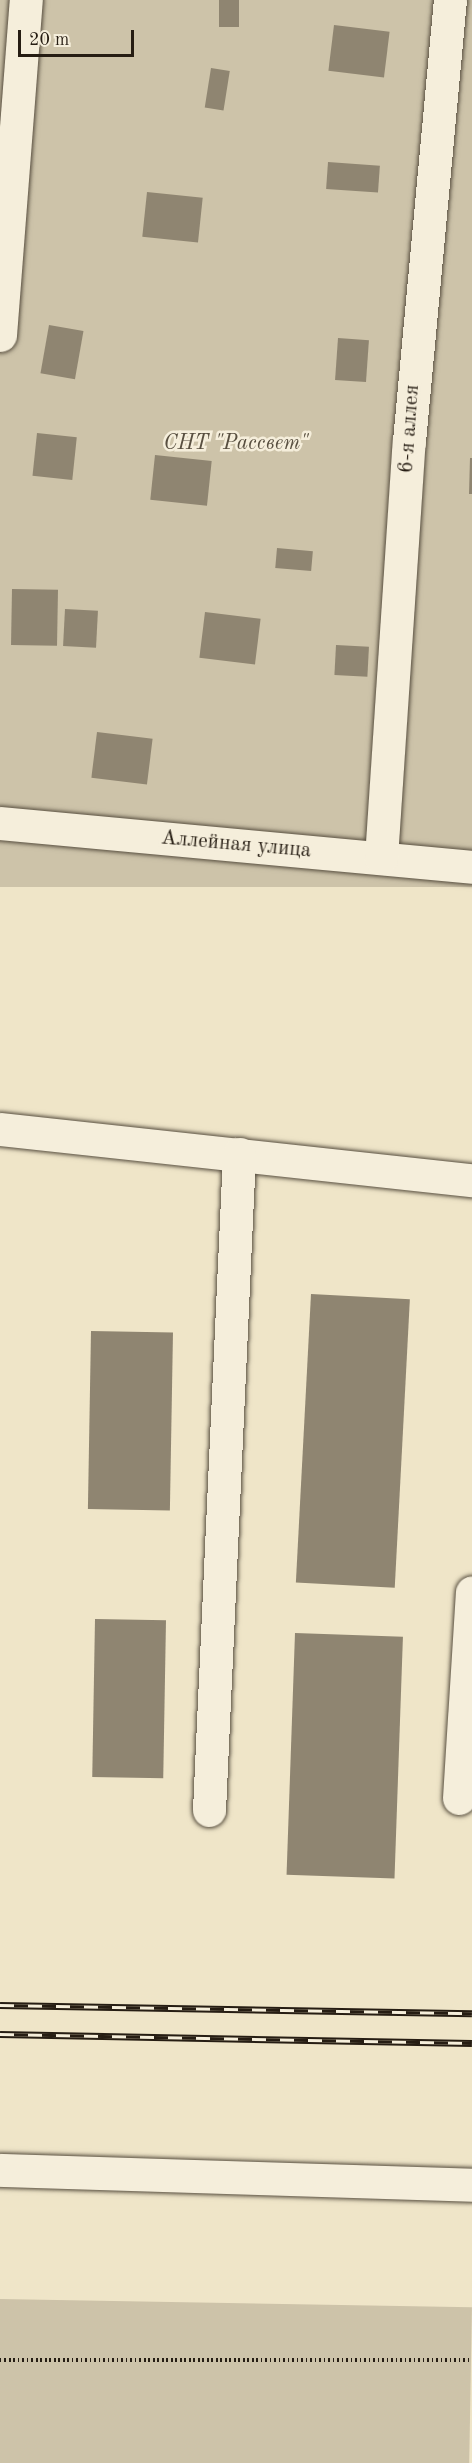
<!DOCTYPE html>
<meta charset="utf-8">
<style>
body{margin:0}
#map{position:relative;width:472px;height:2463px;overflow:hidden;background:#efe5c8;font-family:"Old Standard TT",serif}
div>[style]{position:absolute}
.green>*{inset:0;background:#cdc3a9;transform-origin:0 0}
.building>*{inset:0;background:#8f8571;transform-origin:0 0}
.path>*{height:4px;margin-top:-2px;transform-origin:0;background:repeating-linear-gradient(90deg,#261d13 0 1.5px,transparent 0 4.5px)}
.roads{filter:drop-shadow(0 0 2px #584f40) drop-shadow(0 0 2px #584f40)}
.minor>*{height:33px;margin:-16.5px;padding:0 16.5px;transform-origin:16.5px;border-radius:16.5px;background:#f5eedb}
.rail>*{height:7px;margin-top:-3.5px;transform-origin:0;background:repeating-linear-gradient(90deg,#f5eedb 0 14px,#261d13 0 28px);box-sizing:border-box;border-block:2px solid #261d13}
span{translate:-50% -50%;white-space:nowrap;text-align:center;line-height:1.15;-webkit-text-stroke:5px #f5eedb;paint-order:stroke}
.street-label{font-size:21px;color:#261d13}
.park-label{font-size:21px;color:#584f40;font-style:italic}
.scale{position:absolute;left:18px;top:30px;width:116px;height:27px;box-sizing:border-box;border:3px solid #261d13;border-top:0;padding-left:8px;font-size:18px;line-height:21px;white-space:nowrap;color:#261d13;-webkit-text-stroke:4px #f5eedb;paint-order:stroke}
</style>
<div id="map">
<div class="green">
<div style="left:0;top:0;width:472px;height:887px"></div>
<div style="left:0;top:2299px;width:472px;height:164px;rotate:1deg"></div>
</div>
<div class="building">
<div style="left:219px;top:0;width:20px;height:27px"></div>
<div style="left:334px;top:25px;width:56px;height:46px;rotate:7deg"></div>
<div style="left:211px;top:68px;width:19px;height:40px;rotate:9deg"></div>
<div style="left:328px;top:162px;width:52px;height:27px;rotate:4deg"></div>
<div style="left:147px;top:192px;width:56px;height:45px;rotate:6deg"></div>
<div style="left:49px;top:325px;width:35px;height:49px;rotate:10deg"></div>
<div style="left:338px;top:338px;width:31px;height:42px;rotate:4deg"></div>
<div style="left:37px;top:433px;width:40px;height:43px;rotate:6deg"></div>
<div style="left:155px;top:455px;width:57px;height:45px;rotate:6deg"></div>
<div style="clip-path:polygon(470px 458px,472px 458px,472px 494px,469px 494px)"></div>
<div style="left:277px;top:548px;width:36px;height:20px;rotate:5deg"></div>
<div style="left:12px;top:589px;width:46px;height:56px;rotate:1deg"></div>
<div style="left:65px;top:609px;width:33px;height:37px;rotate:3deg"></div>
<div style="left:205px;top:612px;width:56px;height:46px;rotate:7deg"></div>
<div style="left:336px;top:645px;width:33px;height:30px;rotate:3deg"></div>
<div style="left:97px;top:732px;width:56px;height:46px;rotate:7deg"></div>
<div style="left:311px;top:1294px;width:99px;height:289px;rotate:3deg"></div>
<div style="left:91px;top:1331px;width:82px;height:178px;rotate:1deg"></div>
<div style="left:95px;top:1619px;width:71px;height:158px;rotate:1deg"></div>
<div style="left:295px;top:1633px;width:108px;height:242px;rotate:2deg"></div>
</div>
<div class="path">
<div style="left:0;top:2360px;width:472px"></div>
</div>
<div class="roads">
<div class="minor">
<div style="left:0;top:335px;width:336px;rotate:-85.6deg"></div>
<div style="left:0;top:823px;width:474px;rotate:5.3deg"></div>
<div style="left:381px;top:858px;width:418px;rotate:-86.2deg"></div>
<div style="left:409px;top:441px;width:443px;rotate:-84.7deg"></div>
<div style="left:0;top:1129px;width:475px;rotate:6.2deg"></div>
<div style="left:459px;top:1798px;width:206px;rotate:-86.4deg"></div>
<div style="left:209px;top:1810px;width:657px;rotate:-87.38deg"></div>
<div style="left:0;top:2170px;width:472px;rotate:1.8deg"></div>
</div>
</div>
<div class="rail">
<div style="left:0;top:2005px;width:472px;rotate:1deg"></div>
<div style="left:0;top:2034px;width:472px;rotate:1.1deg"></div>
</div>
<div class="street-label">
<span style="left:410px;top:429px;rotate:-86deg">6-я аллея</span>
<span style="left:236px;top:845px;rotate:5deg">Аллейная улица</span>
</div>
<div class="park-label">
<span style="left:236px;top:444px">СНТ "Рассвет"</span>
</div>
<div class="scale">20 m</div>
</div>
